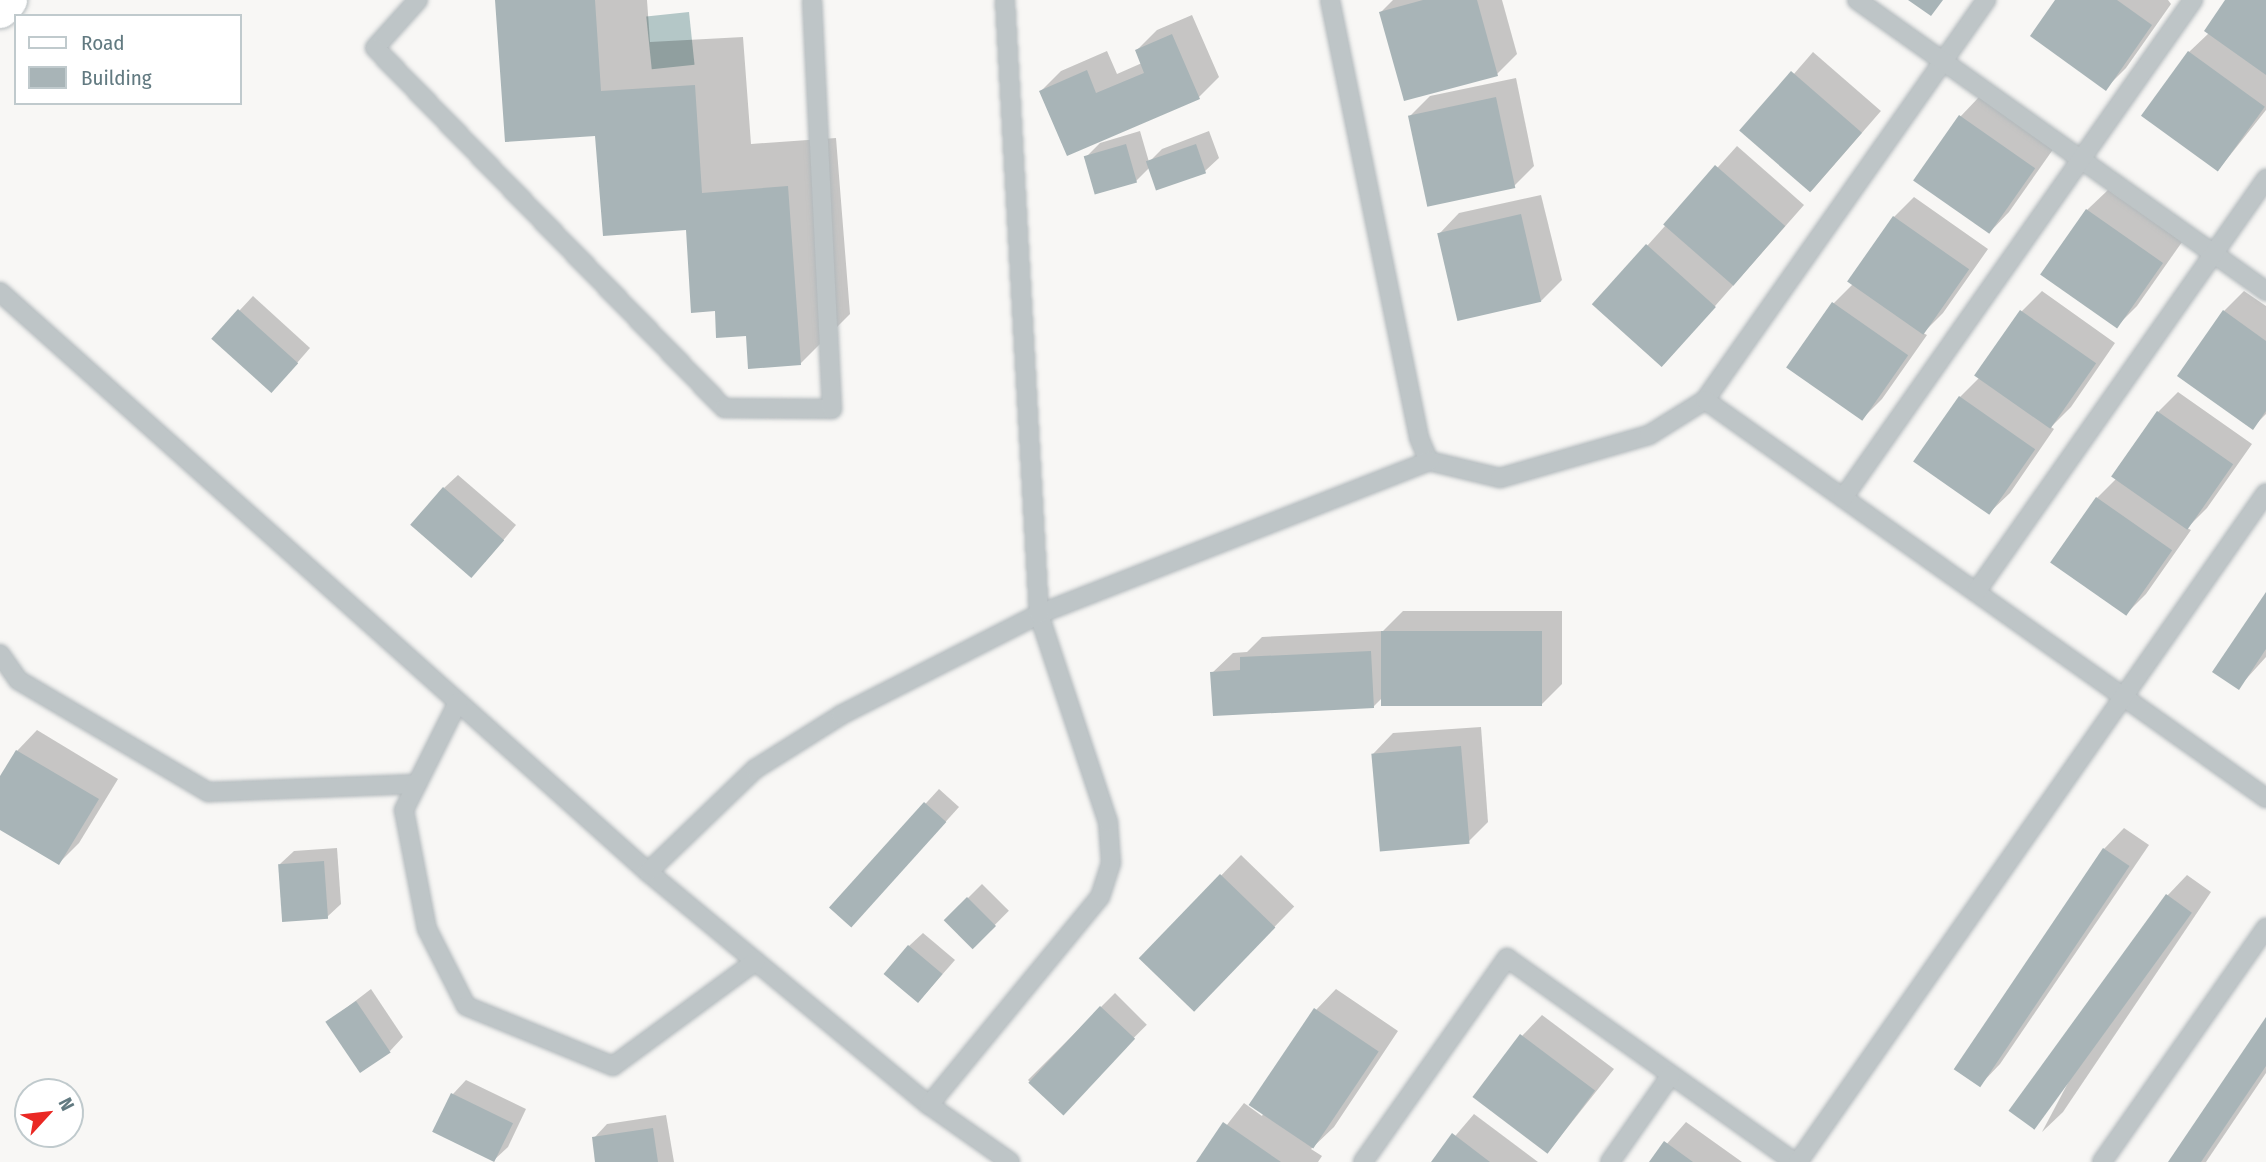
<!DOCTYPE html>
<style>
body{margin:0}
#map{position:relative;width:2266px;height:1162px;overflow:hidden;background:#f8f7f5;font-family:"Fira Sans Condensed",sans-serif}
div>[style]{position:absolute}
.water>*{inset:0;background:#b4c7c7;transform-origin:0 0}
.shadow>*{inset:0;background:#0003;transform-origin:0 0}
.building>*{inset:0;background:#a8b4b7;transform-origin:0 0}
.roads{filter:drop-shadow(0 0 2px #b2b9bc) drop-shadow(0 0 2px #b2b9bc)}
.service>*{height:18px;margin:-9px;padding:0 9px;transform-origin:9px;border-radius:9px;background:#bec5c7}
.primary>*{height:38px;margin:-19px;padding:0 19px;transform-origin:19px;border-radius:19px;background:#fff}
span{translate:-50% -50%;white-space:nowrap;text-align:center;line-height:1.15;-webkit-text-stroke:7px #fff;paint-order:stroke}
.legend{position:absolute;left:14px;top:14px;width:228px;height:91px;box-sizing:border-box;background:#fff;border:2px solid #c0cacd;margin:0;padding:9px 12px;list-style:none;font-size:21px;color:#627a81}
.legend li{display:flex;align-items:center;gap:14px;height:35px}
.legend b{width:35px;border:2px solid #c0cacd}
.north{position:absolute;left:14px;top:1078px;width:70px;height:70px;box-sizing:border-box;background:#fff;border:2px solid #c0cacd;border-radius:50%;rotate:63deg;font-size:19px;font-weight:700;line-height:28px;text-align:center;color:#627a81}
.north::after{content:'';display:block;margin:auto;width:24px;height:32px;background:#ea2823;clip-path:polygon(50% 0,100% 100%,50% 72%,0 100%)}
</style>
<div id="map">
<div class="water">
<div style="left:689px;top:12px;width:53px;height:43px;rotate:84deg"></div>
</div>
<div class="shadow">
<div style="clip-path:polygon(496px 0,647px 0,650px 42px,743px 37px,751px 144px,836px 138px,850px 314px,800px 364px,747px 334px,716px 310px,687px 228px,597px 135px)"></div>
<div style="clip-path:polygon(1393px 0,1502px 0,1517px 54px,1497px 74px,1381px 12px)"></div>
<div style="clip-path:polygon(2057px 0,2168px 0,2171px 4px,2126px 68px,2106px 88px)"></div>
<div style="clip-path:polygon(2227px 0,2266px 0,2266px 110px,2219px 169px,2189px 52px,2209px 33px)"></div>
<div style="clip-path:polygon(1192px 15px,1219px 77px,1199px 97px,1041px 91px,1061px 71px,1107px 51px,1117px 74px,1142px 63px,1137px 50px,1157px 30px)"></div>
<div style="left:1813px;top:52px;width:90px;height:106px;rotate:41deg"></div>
<div style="clip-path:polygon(1516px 78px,1534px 166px,1514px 186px,1410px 116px,1430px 96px)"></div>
<div style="clip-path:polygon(1980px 96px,2054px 148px,2009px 212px,1989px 233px,1960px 117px)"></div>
<div style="clip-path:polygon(1140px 131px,1149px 162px,1162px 149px,1209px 131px,1219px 158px,1205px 171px,1150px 167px,1136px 181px,1086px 157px,1100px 143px)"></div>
<div style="clip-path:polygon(1737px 146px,1804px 205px,1664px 364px,1647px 246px)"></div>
<div style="clip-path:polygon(2108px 190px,2182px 242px,2137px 306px,2117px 326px,2043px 274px,2087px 210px)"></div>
<div style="clip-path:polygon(1541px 195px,1562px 280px,1541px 301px,1439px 234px,1459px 213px)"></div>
<div style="clip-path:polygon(1914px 197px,1988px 249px,1943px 313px,1923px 333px,1927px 335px,1882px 399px,1862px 419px,1833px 304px,1853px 284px,1894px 217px)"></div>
<div style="clip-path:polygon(2042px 291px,2115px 343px,2071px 407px,2051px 427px,2054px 429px,2010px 493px,1989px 513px,1960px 397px,1980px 377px,1977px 375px,2022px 311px)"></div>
<div style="clip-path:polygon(2244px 291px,2266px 306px,2266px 414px,2253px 427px,2224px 311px)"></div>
<div style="clip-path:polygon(253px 296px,310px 348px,284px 378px,213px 339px)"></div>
<div style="clip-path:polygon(2178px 392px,2252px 444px,2207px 508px,2187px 528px,2191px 530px,2146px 594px,2126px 614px,2097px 498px,2117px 478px,2158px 412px)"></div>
<div style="clip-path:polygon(458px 475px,516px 525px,485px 562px,444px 488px)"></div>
<div style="clip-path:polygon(2266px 595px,2266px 657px,2238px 688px)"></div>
<div style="clip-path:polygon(1403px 611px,1562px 611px,1562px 684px,1542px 704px,1383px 697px,1373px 707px,1212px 673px,1233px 653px,1247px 652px,1262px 637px,1383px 631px)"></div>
<div style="clip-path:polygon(1481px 727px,1488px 822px,1468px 842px,1373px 754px,1393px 733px)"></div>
<div style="clip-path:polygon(37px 730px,118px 779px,79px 843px,59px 863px,0 828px,0 779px,17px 751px)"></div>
<div style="clip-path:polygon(939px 789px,959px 807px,865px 911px,832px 906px)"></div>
<div style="clip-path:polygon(2124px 828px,2149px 845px,2000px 1064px,1980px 1085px,1956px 1068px,2104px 849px)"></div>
<div style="clip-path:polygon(337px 848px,341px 904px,327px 917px,280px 864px,294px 851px)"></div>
<div style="left:1241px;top:855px;width:74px;height:143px;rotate:44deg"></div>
<div style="clip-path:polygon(2187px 875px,2211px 892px,2063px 1112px,2042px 1132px,2167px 896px)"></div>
<div style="left:982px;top:884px;width:38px;height:51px;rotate:45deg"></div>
<div style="clip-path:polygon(923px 933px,955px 960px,919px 1001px,909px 946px)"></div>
<div style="clip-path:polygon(371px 989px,403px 1037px,390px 1051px,328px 1022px)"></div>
<div style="clip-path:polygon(1336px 989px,1398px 1031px,1334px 1127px,1311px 1149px,1322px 1156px,1318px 1162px,1198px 1162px,1244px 1103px,1262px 1116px,1316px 1010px)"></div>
<div style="left:1115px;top:993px;width:45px;height:123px;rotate:45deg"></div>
<div style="clip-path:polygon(1542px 1015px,1614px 1069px,1548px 1152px,1522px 1036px)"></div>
<div style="clip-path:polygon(2266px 1020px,2266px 1073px,2206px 1162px,2170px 1162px)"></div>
<div style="clip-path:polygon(466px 1080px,526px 1109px,508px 1147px,494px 1160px,453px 1094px)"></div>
<div style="clip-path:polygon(1474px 1114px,1538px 1162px,1433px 1162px)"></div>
<div style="clip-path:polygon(666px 1115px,674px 1162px,597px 1162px,594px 1138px,607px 1124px)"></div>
<div style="clip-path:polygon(1686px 1122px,1742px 1162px,1651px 1162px)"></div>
</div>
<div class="building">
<div style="clip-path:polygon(495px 0,595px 0,601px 91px,695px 85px,702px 193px,788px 186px,801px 365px,748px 369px,746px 336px,716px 338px,715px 311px,691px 313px,686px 230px,603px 236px,595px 136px,505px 142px)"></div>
<div style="clip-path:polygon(1423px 0,1477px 0,1498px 76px,1404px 101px,1379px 12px)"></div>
<div style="clip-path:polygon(1908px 0,1943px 0,1931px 16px)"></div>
<div style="clip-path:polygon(2055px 0,2117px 0,2152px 25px,2106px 91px,2030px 36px)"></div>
<div style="clip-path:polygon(2225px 0,2266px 0,2266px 75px,2204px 31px)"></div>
<div style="clip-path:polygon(1172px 34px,1200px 99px,1067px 156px,1039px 91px,1087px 70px,1096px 93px,1144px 73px,1135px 50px)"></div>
<div style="left:2188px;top:51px;width:95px;height:80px;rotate:36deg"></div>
<div style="left:1791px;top:71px;width:94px;height:79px;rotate:41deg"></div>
<div style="left:1496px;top:97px;width:93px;height:90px;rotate:78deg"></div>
<div style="left:1959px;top:115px;width:93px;height:80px;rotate:35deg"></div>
<div style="left:1126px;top:144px;width:40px;height:44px;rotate:74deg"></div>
<div style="left:1196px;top:144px;width:31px;height:53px;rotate:71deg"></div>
<div style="left:1715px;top:165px;width:93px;height:79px;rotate:41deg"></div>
<div style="left:2086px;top:209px;width:94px;height:80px;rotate:35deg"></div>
<div style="left:1521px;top:214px;width:90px;height:86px;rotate:77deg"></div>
<div style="left:1893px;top:216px;width:93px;height:80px;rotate:35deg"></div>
<div style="left:1646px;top:244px;width:94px;height:81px;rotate:42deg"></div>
<div style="left:1832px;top:302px;width:93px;height:80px;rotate:35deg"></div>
<div style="left:238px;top:309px;width:81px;height:40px;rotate:42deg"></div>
<div style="left:2020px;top:310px;width:93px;height:80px;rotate:35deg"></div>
<div style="clip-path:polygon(2223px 310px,2266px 341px,2266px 411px,2253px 430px,2177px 376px)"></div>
<div style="left:1959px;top:396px;width:93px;height:80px;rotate:35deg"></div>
<div style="left:2157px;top:411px;width:93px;height:80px;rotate:35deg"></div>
<div style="left:443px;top:487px;width:81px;height:50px;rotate:41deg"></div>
<div style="left:2096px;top:497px;width:93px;height:80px;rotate:35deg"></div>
<div style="clip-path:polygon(2266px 592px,2266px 649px,2239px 690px,2212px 672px)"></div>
<div style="left:1381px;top:631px;width:161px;height:75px"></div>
<div style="clip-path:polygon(1371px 651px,1374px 708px,1213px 716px,1210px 672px,1240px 670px,1240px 657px)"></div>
<div style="left:1461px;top:746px;width:98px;height:90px;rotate:85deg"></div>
<div style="clip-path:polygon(16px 750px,99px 799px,59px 865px,0 830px,0 776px)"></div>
<div style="left:924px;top:802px;width:30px;height:142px;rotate:42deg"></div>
<div style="left:2103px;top:848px;width:32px;height:267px;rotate:34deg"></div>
<div style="left:324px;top:861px;width:58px;height:46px;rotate:86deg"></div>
<div style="left:1220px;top:874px;width:77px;height:117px;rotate:44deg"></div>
<div style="left:2166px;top:894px;width:32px;height:268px;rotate:36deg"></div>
<div style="left:967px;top:897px;width:41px;height:33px;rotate:45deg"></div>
<div style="left:908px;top:945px;width:45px;height:38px;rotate:40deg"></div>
<div style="left:356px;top:1001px;width:62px;height:37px;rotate:56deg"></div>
<div style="left:1100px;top:1006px;width:48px;height:105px;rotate:43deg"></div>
<div style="left:1314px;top:1008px;width:78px;height:117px;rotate:34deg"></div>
<div style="clip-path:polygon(2266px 1017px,2266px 1066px,2201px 1162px,2168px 1162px)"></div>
<div style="left:1520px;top:1034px;width:94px;height:79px;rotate:37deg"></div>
<div style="left:451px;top:1093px;width:69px;height:43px;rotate:26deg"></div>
<div style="clip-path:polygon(1223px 1122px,1281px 1162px,1196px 1162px)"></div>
<div style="clip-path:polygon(653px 1128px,658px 1162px,595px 1162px,592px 1137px)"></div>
<div style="clip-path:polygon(1452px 1133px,1490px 1162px,1431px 1162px)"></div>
<div style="clip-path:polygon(1664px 1141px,1693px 1162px,1649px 1162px)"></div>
</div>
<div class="roads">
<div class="service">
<div style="left:418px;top:0;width:64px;rotate:131.9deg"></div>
<div style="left:375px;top:48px;width:501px;rotate:45.89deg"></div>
<div style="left:724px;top:408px;width:108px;rotate:0.5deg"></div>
<div style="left:832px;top:409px;width:409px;rotate:-92.8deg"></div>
<div style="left:1330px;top:0;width:447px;rotate:78.5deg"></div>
<div style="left:1419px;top:438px;width:25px;rotate:67deg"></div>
<div style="left:1429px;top:461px;width:73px;rotate:13.5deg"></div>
<div style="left:1500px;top:478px;width:155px;rotate:-16.1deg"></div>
<div style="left:1649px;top:435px;width:66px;rotate:-32deg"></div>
<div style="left:1705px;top:400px;width:489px;rotate:-54.9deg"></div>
<div style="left:1857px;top:0;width:502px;rotate:35.43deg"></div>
<div style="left:0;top:292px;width:870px;rotate:41.83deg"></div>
<div style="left:648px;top:872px;width:365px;rotate:39.7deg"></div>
<div style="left:929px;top:1105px;width:99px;rotate:35.1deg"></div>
<div style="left:1705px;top:400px;width:688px;rotate:35.35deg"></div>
<div style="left:1843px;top:498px;width:609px;rotate:-54.9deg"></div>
<div style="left:1976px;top:592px;width:505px;rotate:-54.92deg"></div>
<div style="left:0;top:654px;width:32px;rotate:55deg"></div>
<div style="left:18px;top:680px;width:221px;rotate:30.5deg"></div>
<div style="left:208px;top:792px;width:209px;rotate:-2.2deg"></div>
<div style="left:458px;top:702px;width:121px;rotate:116.6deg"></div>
<div style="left:404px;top:810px;width:121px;rotate:79.1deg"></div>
<div style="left:427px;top:929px;width:86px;rotate:63.1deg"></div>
<div style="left:466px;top:1006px;width:159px;rotate:22.2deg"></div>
<div style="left:613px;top:1066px;width:177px;rotate:-36.3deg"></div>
<div style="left:648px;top:872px;width:149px;rotate:-43.9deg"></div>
<div style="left:755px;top:769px;width:102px;rotate:-32.1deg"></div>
<div style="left:841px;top:715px;width:222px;rotate:-27deg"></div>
<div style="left:1039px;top:614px;width:419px;rotate:-21.4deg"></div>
<div style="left:929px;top:1105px;width:269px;rotate:-50.6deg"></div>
<div style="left:1100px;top:897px;width:36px;rotate:-72deg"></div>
<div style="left:1111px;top:863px;width:41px;rotate:-94.2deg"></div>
<div style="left:1108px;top:822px;width:219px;rotate:-108.4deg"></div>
<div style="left:1039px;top:614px;width:615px;rotate:-93.17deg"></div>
<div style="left:1363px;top:1162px;width:250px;rotate:-54.8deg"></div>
<div style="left:1507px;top:958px;width:352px;rotate:35.4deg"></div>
<div style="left:1610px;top:1162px;width:106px;rotate:-55deg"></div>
<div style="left:1798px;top:1162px;width:816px;rotate:-55.03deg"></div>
<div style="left:2102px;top:1162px;width:286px;rotate:-55deg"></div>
</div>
<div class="primary">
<div style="left:0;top:9px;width:12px;rotate:-48deg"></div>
</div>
</div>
<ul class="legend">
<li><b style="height:9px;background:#fff"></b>Road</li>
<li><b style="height:19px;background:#a8b4b7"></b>Building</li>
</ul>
<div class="north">N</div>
</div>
